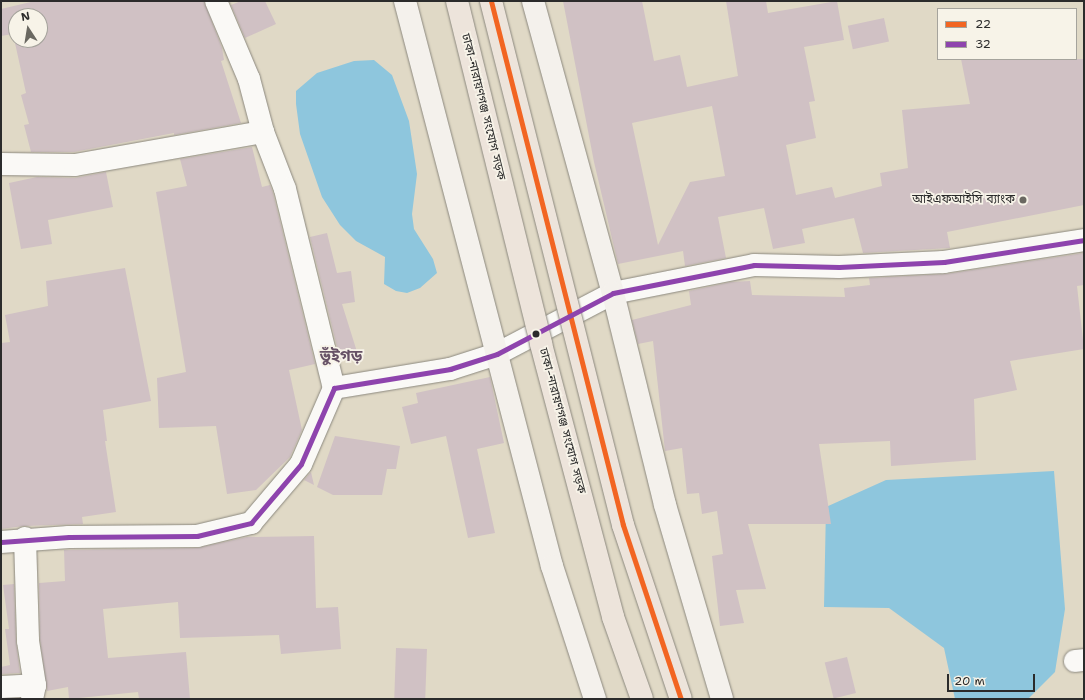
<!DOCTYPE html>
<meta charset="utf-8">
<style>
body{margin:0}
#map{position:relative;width:1085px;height:700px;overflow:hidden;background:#e0d9c6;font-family:"Shantell Sans","Noto Sans Bengali",sans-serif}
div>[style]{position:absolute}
.water>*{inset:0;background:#8ec6dd}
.building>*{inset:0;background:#d0c1c4;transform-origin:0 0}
.roads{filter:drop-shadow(0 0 1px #8b887e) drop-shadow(0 0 1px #8b887e)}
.street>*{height:22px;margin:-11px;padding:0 11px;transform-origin:11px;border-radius:11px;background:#faf9f6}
.secondary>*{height:22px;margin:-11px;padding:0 11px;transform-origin:11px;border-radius:11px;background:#f4f1ec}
.bridges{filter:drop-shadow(0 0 1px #8b887e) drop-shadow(0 0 1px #8b887e)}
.primary-bridge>*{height:22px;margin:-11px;padding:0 11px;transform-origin:11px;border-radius:11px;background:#ede4db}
.bus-1>*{height:5px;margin:-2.5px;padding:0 2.5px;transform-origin:2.5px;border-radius:2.5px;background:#f26522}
.bus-2>*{height:5px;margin:-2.5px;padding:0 2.5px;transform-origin:2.5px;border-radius:2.5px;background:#8e44ad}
.dots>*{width:11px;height:11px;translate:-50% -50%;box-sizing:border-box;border:2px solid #f7f3e8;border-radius:50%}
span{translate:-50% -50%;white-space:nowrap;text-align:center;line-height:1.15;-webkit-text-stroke:3.5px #f7f3e8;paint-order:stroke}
.street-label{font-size:12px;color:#2b2b2b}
.poi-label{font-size:12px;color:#2b2b2b}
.right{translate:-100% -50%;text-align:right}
.district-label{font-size:16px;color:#675266;font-weight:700}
.frame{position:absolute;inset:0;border:2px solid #2b2b2b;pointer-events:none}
.legend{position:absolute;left:937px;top:8px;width:140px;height:52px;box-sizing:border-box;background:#f7f3e8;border:1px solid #a5a39c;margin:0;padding:5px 7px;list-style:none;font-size:12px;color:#2b2b2b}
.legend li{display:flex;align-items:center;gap:8px;height:20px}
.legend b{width:20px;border:1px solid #a5a39c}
.north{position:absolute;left:8px;top:8px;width:40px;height:40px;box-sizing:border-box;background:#f7f3e8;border:1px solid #a5a39c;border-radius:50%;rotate:348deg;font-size:11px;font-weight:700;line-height:16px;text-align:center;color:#2b2b2b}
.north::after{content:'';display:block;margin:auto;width:14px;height:18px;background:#6a6861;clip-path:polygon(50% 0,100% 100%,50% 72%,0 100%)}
.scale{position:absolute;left:947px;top:674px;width:88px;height:18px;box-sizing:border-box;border:2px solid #2b2b2b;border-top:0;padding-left:5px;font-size:12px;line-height:14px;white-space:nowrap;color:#2b2b2b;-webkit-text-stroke:3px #f7f3e8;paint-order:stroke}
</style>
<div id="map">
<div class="water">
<div style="clip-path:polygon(374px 60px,392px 75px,409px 121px,417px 174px,412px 214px,414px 229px,433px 259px,437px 273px,420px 288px,407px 293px,396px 291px,384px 284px,385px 257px,356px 241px,340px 225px,322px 197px,300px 134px,296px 104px,296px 91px,317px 73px,354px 61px)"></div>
<div style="clip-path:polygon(1054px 471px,1065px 609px,1055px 672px,1028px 699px,955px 699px,944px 648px,889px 608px,824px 607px,826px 507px,886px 480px)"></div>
</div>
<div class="building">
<div style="clip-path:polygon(evenodd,35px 1px,204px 1px,222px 48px,224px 60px,221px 61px,241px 123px,174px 135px,174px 133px,74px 152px,31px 152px,24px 125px,29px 124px,21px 95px,26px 93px,13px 34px,1px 36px,1px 9px,35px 1px,16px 16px,40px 16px,40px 40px,16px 40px,16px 16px)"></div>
<div style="clip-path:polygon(241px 1px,265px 1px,276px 24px,245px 38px,231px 5px)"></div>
<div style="clip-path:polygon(evenodd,563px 1px,642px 1px,654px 61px,680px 55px,687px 87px,738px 76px,726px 1px,766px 1px,768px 13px,837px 1px,844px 40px,804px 47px,815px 101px,809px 102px,816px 138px,786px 145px,796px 195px,832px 187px,835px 198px,882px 186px,880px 173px,908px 168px,902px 110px,970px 104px,961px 59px,1084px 59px,1084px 205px,947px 232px,950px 248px,863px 253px,854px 218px,802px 229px,805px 243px,773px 249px,764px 208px,718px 217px,726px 258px,685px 266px,683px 251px,618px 264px,594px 162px,563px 1px,712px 106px,725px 176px,690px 182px,658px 245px,632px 123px,712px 106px)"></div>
<div style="left:884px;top:18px;width:24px;height:37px;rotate:78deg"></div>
<div style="clip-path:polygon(252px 147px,262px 187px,270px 185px,273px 193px,315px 364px,289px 370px,302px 430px,290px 457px,256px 490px,227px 494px,216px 426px,159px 428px,157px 378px,186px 372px,156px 192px,187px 186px,180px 159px)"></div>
<div style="clip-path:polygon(106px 172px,113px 207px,48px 220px,52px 244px,21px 249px,9px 183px,37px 177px,75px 178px)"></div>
<div style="clip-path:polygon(327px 233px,337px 273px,351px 271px,355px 302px,342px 304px,358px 355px,340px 359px,310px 237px)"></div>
<div style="clip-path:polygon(1084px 253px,1084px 285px,1077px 286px,1084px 349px,1010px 361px,1017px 390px,974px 399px,976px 460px,891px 466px,890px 441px,819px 444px,831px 524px,748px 524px,766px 589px,736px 590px,744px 623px,720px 626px,712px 556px,723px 554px,717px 511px,702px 514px,699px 493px,687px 494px,682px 448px,665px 451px,653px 341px,638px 344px,632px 320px,691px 305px,689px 291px,731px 282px,750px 281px,752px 295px,845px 297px,844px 288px,870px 285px,869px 278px,946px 274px)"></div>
<div style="clip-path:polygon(125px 268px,151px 401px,103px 410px,107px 441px,105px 441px,116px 512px,82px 517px,83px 524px,24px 526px,1px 529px,1px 343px,10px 342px,5px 315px,48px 306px,46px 281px)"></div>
<div style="clip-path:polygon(490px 377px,504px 443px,477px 449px,495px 533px,468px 538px,446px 436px,411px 444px,402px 407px,418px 403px,416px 393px)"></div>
<div style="clip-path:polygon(335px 436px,400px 446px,396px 469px,387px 469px,382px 495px,333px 495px,317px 487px)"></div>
<div style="clip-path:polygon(311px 472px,314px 485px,304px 480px)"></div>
<div style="clip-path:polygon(314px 536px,316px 608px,338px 607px,341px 649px,281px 654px,279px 635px,180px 638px,178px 602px,103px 609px,108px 658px,186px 652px,190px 699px,139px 699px,138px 692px,69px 699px,68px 687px,47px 691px,40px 640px,39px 583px,65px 581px,64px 550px,197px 548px,247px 537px)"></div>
<div style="clip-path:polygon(14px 584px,16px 641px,20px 673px,1px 674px,1px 667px,10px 665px,5px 629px,9px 629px,3px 585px)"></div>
<div style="left:396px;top:648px;width:31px;height:51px;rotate:2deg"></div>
<div style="left:847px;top:657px;width:37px;height:23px;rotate:76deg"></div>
</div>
<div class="roads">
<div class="street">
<div style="left:216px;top:1px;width:85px;rotate:67.1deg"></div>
<div style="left:249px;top:79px;width:55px;rotate:75.2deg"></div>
<div style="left:263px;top:132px;width:61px;rotate:68.9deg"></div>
<div style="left:285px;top:189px;width:205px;rotate:76.2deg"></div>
<div style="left:1px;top:164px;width:74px;rotate:0.8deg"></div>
<div style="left:75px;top:165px;width:191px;rotate:-10deg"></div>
<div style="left:25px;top:538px;width:103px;rotate:88.3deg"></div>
<div style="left:28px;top:641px;width:45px;rotate:81deg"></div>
<div style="left:35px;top:685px;width:14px;rotate:102deg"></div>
<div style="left:1px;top:542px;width:68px;rotate:-4.2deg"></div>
<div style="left:69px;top:537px;width:128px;rotate:-0.4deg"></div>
<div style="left:197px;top:536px;width:56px;rotate:-13.5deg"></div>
<div style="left:251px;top:523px;width:77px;rotate:-49.7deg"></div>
<div style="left:301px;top:464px;width:83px;rotate:-66.5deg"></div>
<div style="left:334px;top:388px;width:118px;rotate:-9.3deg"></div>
<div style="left:450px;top:369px;width:49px;rotate:-17.7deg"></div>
<div style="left:497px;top:354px;width:131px;rotate:-27.7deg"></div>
<div style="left:613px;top:293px;width:144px;rotate:-11.2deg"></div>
<div style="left:754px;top:265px;width:85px;rotate:1.3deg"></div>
<div style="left:839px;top:267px;width:105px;rotate:-2.7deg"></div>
<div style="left:944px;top:262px;width:142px;rotate:-8.9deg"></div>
<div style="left:1075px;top:661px;width:9px;rotate:-6deg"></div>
<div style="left:1px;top:687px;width:34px;rotate:-3deg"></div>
</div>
<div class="secondary">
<div style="left:405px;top:1px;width:584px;rotate:75.42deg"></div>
<div style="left:552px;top:566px;width:140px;rotate:72.1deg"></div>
<div style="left:533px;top:1px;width:303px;rotate:74.7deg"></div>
<div style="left:613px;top:293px;width:218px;rotate:76.2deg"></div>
<div style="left:665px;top:505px;width:202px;rotate:73.6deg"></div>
</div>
</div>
<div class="bridges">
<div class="primary-bridge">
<div style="left:457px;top:1px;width:353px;rotate:76.2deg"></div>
<div style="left:541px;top:344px;width:282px;rotate:75.2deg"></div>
<div style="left:613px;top:617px;width:87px;rotate:70.5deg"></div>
<div style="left:491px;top:1px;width:540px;rotate:75.86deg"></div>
<div style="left:623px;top:525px;width:183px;rotate:71.6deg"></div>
</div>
</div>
<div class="bus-1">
<div style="left:491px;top:1px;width:540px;rotate:75.86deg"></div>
<div style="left:623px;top:525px;width:183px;rotate:71.6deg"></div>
</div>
<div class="bus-2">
<div style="left:1px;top:542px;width:68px;rotate:-4.2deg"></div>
<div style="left:69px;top:537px;width:128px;rotate:-0.4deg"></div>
<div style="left:197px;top:536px;width:56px;rotate:-13.5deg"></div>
<div style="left:251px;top:523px;width:77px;rotate:-49.7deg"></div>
<div style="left:301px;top:464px;width:83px;rotate:-66.5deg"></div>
<div style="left:334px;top:388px;width:118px;rotate:-9.3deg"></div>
<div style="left:450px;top:369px;width:49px;rotate:-17.7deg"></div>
<div style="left:497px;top:354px;width:131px;rotate:-27.7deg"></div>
<div style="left:613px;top:293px;width:144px;rotate:-11.2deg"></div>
<div style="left:754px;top:265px;width:85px;rotate:1.3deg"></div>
<div style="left:839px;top:267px;width:105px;rotate:-2.7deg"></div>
<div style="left:944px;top:262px;width:142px;rotate:-8.9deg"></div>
</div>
<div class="dots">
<div style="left:1023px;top:200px;background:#6a6861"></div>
<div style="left:536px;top:334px;background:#2b2b2b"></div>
</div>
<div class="street-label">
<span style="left:483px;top:107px;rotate:76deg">ঢাকা-নারায়ণগঞ্জ সংযোগ সড়ক</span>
<span style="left:562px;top:421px;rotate:75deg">ঢাকা-নারায়ণগঞ্জ সংযোগ সড়ক</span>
</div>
<div class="poi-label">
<span class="right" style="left:1015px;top:200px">আইএফআইসি ব্যাংক</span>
</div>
<div class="district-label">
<span style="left:341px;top:356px">ভুঁইগড়</span>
</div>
<div class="frame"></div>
<ul class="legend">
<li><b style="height:5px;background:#f26522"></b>22</li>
<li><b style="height:5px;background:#8e44ad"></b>32</li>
</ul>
<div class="north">N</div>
<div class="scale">20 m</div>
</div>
